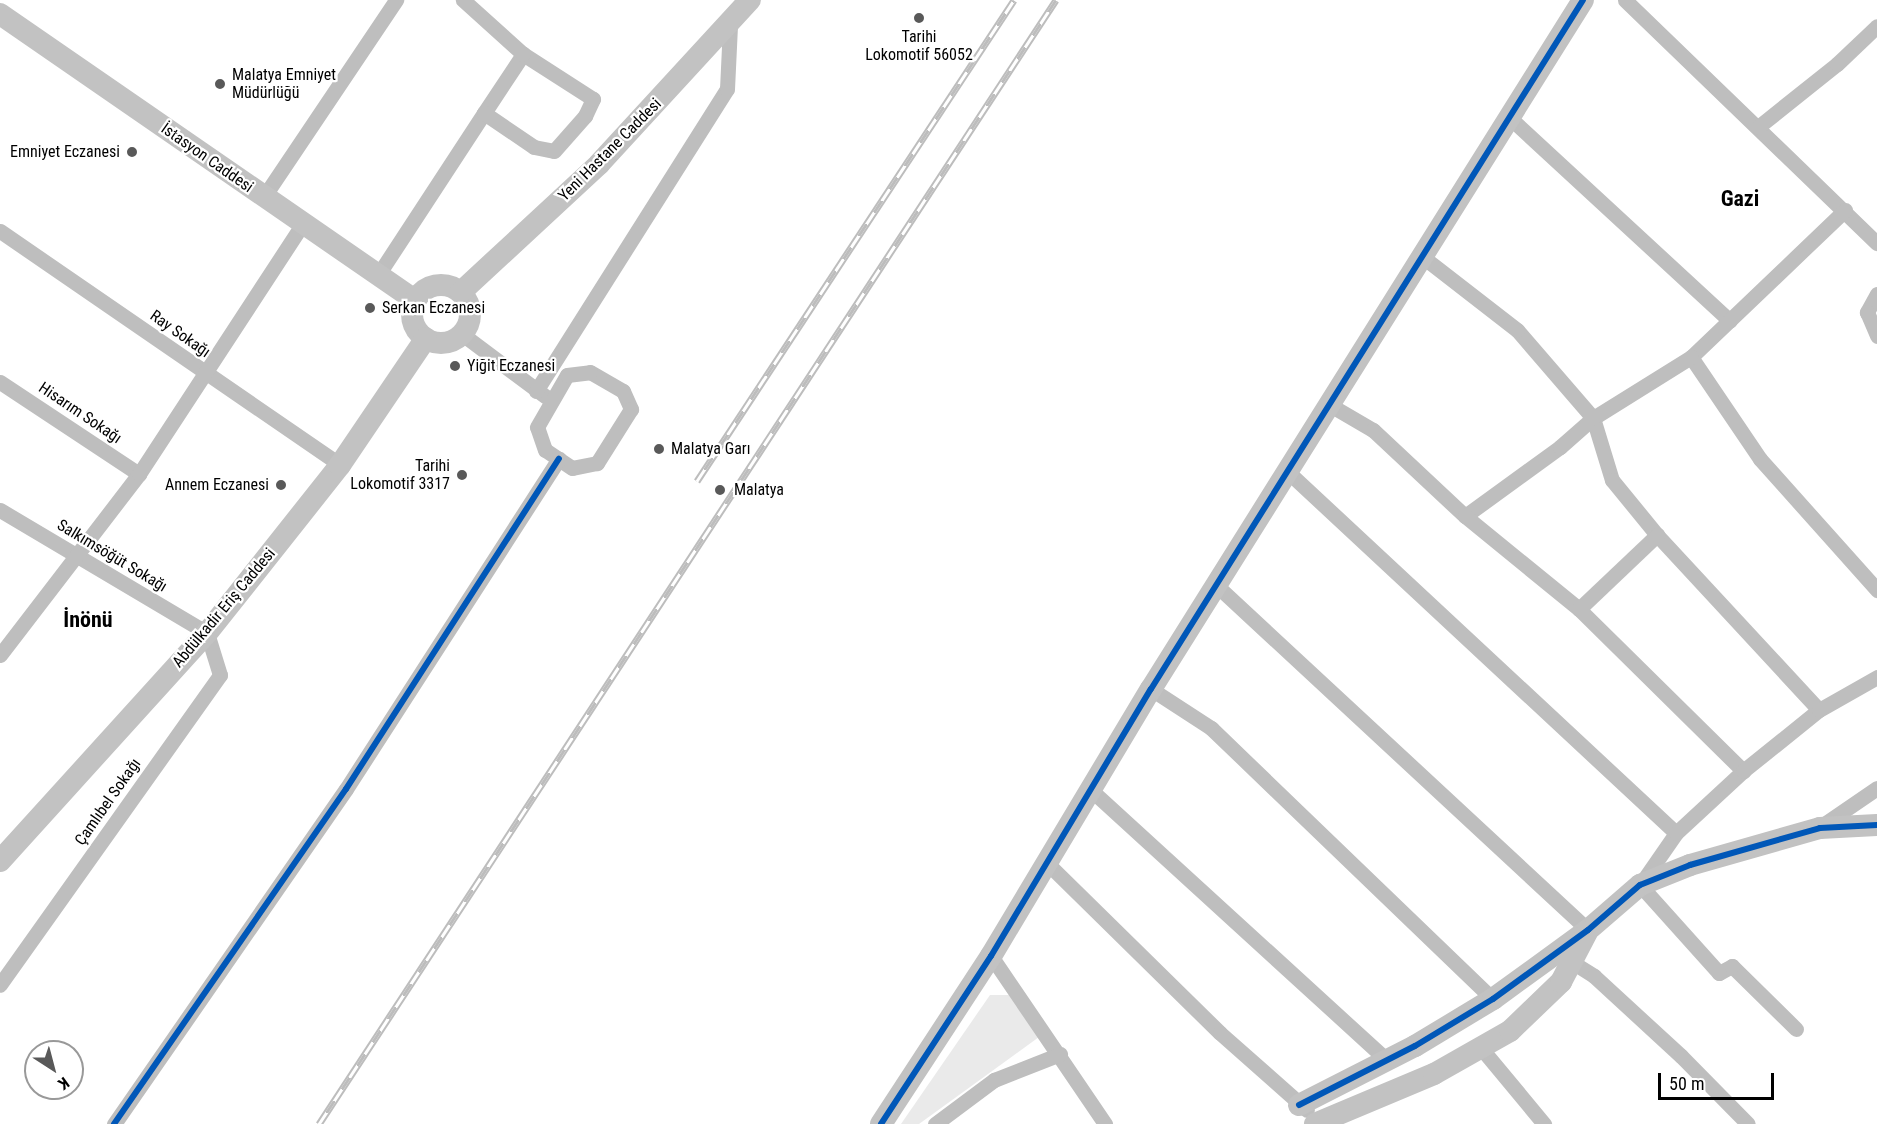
<!DOCTYPE html>
<meta charset="utf-8">
<style>
body{margin:0}
#map{position:relative;width:1877px;height:1124px;overflow:hidden;background:#fff;font-family:"Roboto Condensed",sans-serif}
div>[style]{position:absolute}
.green>*{inset:0;background:#eaeaea}
.street>*{height:15px;margin:-7.5px;padding:0 7.5px;transform-origin:7.5px;border-radius:7.5px;background:#bebebe}
.secondary>*{height:22px;margin:-11px;padding:0 11px;transform-origin:11px;border-radius:11px;background:#c2c2c2}
.secondary>.ring{margin:-11px;padding:0;box-sizing:content-box;background:none;border:22px solid #c2c2c2;border-radius:50%}
.rail>*{height:7px;margin-top:-3.5px;transform-origin:0;background:repeating-linear-gradient(90deg,#fff 0 14px,#bdbdbd 0 28px);box-sizing:border-box;border-block:2px solid #bdbdbd}
.cycleway>*{height:6px;margin:-3px;padding:0 3px;transform-origin:3px;border-radius:3px;background:#0057b8}
.dots>*{width:16px;height:16px;translate:-50% -50%;box-sizing:border-box;border:3px solid #fff;border-radius:50%}
span{translate:-50% -50%;white-space:nowrap;text-align:center;line-height:1.15;-webkit-text-stroke:4.5px #fff;paint-order:stroke}
.poi-label{font-size:16px;color:#000}
.left{translate:0 -50%;text-align:left}
.right{translate:-100% -50%;text-align:right}
.street-label{font-size:16px;color:#000}
.district-label{font-size:22px;color:#000;font-weight:700}
.north{position:absolute;left:24px;top:1040px;width:60px;height:60px;box-sizing:border-box;background:#fff;border:2px solid #999;border-radius:50%;rotate:144deg;font-size:16px;font-weight:700;line-height:24px;text-align:center;color:#000}
.north::after{content:'';display:block;margin:auto;width:21px;height:27px;background:#595959;clip-path:polygon(50% 0,100% 100%,50% 72%,0 100%)}
.scale{position:absolute;left:1658px;top:1073px;width:116px;height:27px;box-sizing:border-box;border:3px solid #000;border-top:0;padding-left:8px;font-size:18px;line-height:21px;white-space:nowrap;color:#000;-webkit-text-stroke:4px #fff;paint-order:stroke}
</style>
<div id="map">
<div class="green">
<div style="clip-path:polygon(990px 995px,1013px 995px,1039px 1037px,919px 1124px,901px 1124px)"></div>
</div>
<div class="street">
<div style="left:1625px;top:0;width:350px;rotate:44deg"></div>
<div style="left:484px;top:113px;width:71px;rotate:-56.5deg"></div>
<div style="left:1510px;top:118px;width:299px;rotate:42.7deg"></div>
<div style="left:1758px;top:127px;width:101px;rotate:-38.6deg"></div>
<div style="left:1837px;top:64px;width:55px;rotate:-43.5deg"></div>
<div style="left:263px;top:198px;width:239px;rotate:-56.1deg"></div>
<div style="left:1845px;top:210px;width:213px;rotate:136.3deg"></div>
<div style="left:1691px;top:357px;width:123px;rotate:55.9deg"></div>
<div style="left:1760px;top:459px;width:176px;rotate:48.2deg"></div>
<div style="left:0;top:231px;width:413px;rotate:34.5deg"></div>
<div style="left:378px;top:275px;width:194px;rotate:-56.8deg"></div>
<div style="left:484px;top:113px;width:60px;rotate:34.2deg"></div>
<div style="left:534px;top:147px;width:20px;rotate:11deg"></div>
<div style="left:554px;top:151px;width:47px;rotate:-48.5deg"></div>
<div style="left:585px;top:116px;width:19px;rotate:-65deg"></div>
<div style="left:593px;top:99px;width:83px;rotate:-147.3deg"></div>
<div style="left:523px;top:54px;width:81px;rotate:-138deg"></div>
<div style="left:1877px;top:294px;width:21px;rotate:119deg"></div>
<div style="left:1867px;top:312px;width:26px;rotate:67deg"></div>
<div style="left:462px;top:334px;width:104px;rotate:36.8deg"></div>
<div style="left:1691px;top:357px;width:115px;rotate:148.1deg"></div>
<div style="left:1593px;top:418px;width:65px;rotate:73deg"></div>
<div style="left:1612px;top:480px;width:71px;rotate:50.7deg"></div>
<div style="left:1657px;top:535px;width:238px;rotate:47.2deg"></div>
<div style="left:590px;top:372px;width:38px;rotate:30deg"></div>
<div style="left:623px;top:391px;width:20px;rotate:66deg"></div>
<div style="left:631px;top:409px;width:64px;rotate:122.2deg"></div>
<div style="left:597px;top:463px;width:25px;rotate:169deg"></div>
<div style="left:572px;top:468px;width:32px;rotate:-146deg"></div>
<div style="left:545px;top:450px;width:24px;rotate:-109deg"></div>
<div style="left:537px;top:427px;width:60px;rotate:-60deg"></div>
<div style="left:567px;top:375px;width:23px;rotate:-7deg"></div>
<div style="left:0;top:382px;width:167px;rotate:33.5deg"></div>
<div style="left:536px;top:391px;width:357px;rotate:-57.7deg"></div>
<div style="left:727px;top:89px;width:63px;rotate:-87.3deg"></div>
<div style="left:1330px;top:405px;width:50px;rotate:30.2deg"></div>
<div style="left:1373px;top:430px;width:126px;rotate:43.1deg"></div>
<div style="left:1465px;top:516px;width:117px;rotate:-36deg"></div>
<div style="left:1560px;top:447px;width:44px;rotate:-41.3deg"></div>
<div style="left:1593px;top:418px;width:116px;rotate:-130.8deg"></div>
<div style="left:1517px;top:330px;width:119px;rotate:-142.2deg"></div>
<div style="left:1287px;top:471px;width:531px;rotate:42.94deg"></div>
<div style="left:0;top:510px;width:241px;rotate:30.7deg"></div>
<div style="left:207px;top:633px;width:44px;rotate:72.8deg"></div>
<div style="left:220px;top:675px;width:380px;rotate:125.4deg"></div>
<div style="left:1465px;top:516px;width:147px;rotate:39.2deg"></div>
<div style="left:1579px;top:609px;width:231px;rotate:44.6deg"></div>
<div style="left:1216px;top:585px;width:507px;rotate:42.84deg"></div>
<div style="left:1579px;top:609px;width:108px;rotate:-43.5deg"></div>
<div style="left:0;top:655px;width:228px;rotate:-52.5deg"></div>
<div style="left:139px;top:474px;width:298px;rotate:-56.8deg"></div>
<div style="left:1151px;top:689px;width:72px;rotate:33deg"></div>
<div style="left:1211px;top:728px;width:391px;rotate:43.9deg"></div>
<div style="left:1091px;top:790px;width:401px;rotate:42.4deg"></div>
<div style="left:1820px;top:827px;width:69px;rotate:-34.4deg"></div>
<div style="left:1048px;top:864px;width:241px;rotate:44.5deg"></div>
<div style="left:1220px;top:1033px;width:116px;rotate:41.5deg"></div>
<div style="left:991px;top:956px;width:203px;rotate:55.8deg"></div>
<div style="left:1572px;top:962px;width:26px;rotate:32deg"></div>
<div style="left:1594px;top:976px;width:118px;rotate:42.6deg"></div>
<div style="left:1681px;top:1056px;width:95px;rotate:45.4deg"></div>
<div style="left:1796px;top:1029px;width:90px;rotate:-135.5deg"></div>
<div style="left:1732px;top:966px;width:15px;rotate:152deg"></div>
<div style="left:1719px;top:973px;width:118px;rotate:-131.9deg"></div>
<div style="left:1640px;top:885px;width:63px;rotate:-55.3deg"></div>
<div style="left:1676px;top:833px;width:91px;rotate:-42.8deg"></div>
<div style="left:1743px;top:771px;width:97px;rotate:-38.8deg"></div>
<div style="left:1819px;top:710px;width:67px;rotate:-29.6deg"></div>
<div style="left:1481px;top:1048px;width:99px;rotate:50.3deg"></div>
<div style="left:114px;top:1124px;width:407px;rotate:-55.3deg"></div>
<div style="left:346px;top:789px;width:393px;rotate:-57.2deg"></div>
<div style="left:935px;top:1124px;width:74px;rotate:-36.7deg"></div>
<div style="left:994px;top:1080px;width:71px;rotate:-21.5deg"></div>
</div>
<div class="secondary">
<div style="left:0;top:14px;width:505px;rotate:34.6deg"></div>
<div class="ring" style="left:412px;top:285px;width:36px;height:36px"></div>
<div style="left:461px;top:292px;width:188px;rotate:-42.8deg"></div>
<div style="left:599px;top:164px;width:223px;rotate:-47.4deg"></div>
<div style="left:0;top:861px;width:308px;rotate:-47.8deg"></div>
<div style="left:207px;top:633px;width:214px;rotate:-51.6deg"></div>
<div style="left:340px;top:465px;width:153px;rotate:-55.9deg"></div>
<div style="left:1299px;top:1105px;width:130px;rotate:-27deg"></div>
<div style="left:1415px;top:1046px;width:91px;rotate:-31.1deg"></div>
<div style="left:1493px;top:999px;width:117px;rotate:-36deg"></div>
<div style="left:1588px;top:930px;width:69px;rotate:-40.9deg"></div>
<div style="left:1640px;top:885px;width:54px;rotate:-21.8deg"></div>
<div style="left:1690px;top:865px;width:135px;rotate:-15.9deg"></div>
<div style="left:1820px;top:828px;width:57px;rotate:-3deg"></div>
<div style="left:881px;top:1124px;width:201px;rotate:-56.8deg"></div>
<div style="left:991px;top:956px;width:311px;rotate:-59.1deg"></div>
<div style="left:1151px;top:689px;width:813px;rotate:-57.91deg"></div>
<div style="left:1315px;top:1124px;width:129px;rotate:-22.8deg"></div>
<div style="left:1434px;top:1074px;width:87px;rotate:-29.5deg"></div>
<div style="left:1510px;top:1031px;width:71px;rotate:-43.9deg"></div>
<div style="left:1561px;top:982px;width:56px;rotate:-62.5deg"></div>
</div>
<div class="rail">
<div style="left:697px;top:481px;width:576px;rotate:-56.61deg"></div>
<div style="left:319px;top:1124px;width:1344px;rotate:-56.75deg"></div>
</div>
<div class="cycleway">
<div style="left:1299px;top:1105px;width:130px;rotate:-27deg"></div>
<div style="left:1415px;top:1046px;width:91px;rotate:-31.1deg"></div>
<div style="left:1493px;top:999px;width:117px;rotate:-36deg"></div>
<div style="left:1588px;top:930px;width:69px;rotate:-40.9deg"></div>
<div style="left:1640px;top:885px;width:54px;rotate:-21.8deg"></div>
<div style="left:1690px;top:865px;width:135px;rotate:-15.9deg"></div>
<div style="left:1820px;top:828px;width:57px;rotate:-3deg"></div>
<div style="left:114px;top:1124px;width:407px;rotate:-55.3deg"></div>
<div style="left:346px;top:789px;width:393px;rotate:-57.2deg"></div>
<div style="left:881px;top:1124px;width:201px;rotate:-56.8deg"></div>
<div style="left:991px;top:956px;width:311px;rotate:-59.1deg"></div>
<div style="left:1151px;top:689px;width:813px;rotate:-57.91deg"></div>
</div>
<div class="dots">
<div style="left:919px;top:18px;background:#595959"></div>
<div style="left:220px;top:84px;background:#595959"></div>
<div style="left:132px;top:152px;background:#595959"></div>
<div style="left:370px;top:308px;background:#595959"></div>
<div style="left:455px;top:366px;background:#595959"></div>
<div style="left:659px;top:449px;background:#595959"></div>
<div style="left:462px;top:475px;background:#595959"></div>
<div style="left:281px;top:485px;background:#595959"></div>
<div style="left:720px;top:490px;background:#595959"></div>
</div>
<div class="poi-label">
<span style="left:919px;top:46px">Tarihi<br>Lokomotif 56052</span>
<span class="left" style="left:232px;top:84px">Malatya Emniyet<br>Müdürlüğü</span>
<span class="right" style="left:120px;top:152px">Emniyet Eczanesi</span>
<span class="left" style="left:382px;top:308px">Serkan Eczanesi</span>
<span class="left" style="left:467px;top:366px">Yiğit Eczanesi</span>
<span class="left" style="left:671px;top:449px">Malatya Garı</span>
<span class="right" style="left:450px;top:475px">Tarihi<br>Lokomotif 3317</span>
<span class="right" style="left:269px;top:485px">Annem Eczanesi</span>
<span class="left" style="left:734px;top:490px">Malatya</span>
</div>
<div class="street-label">
<span style="left:610px;top:150px;rotate:-45deg">Yeni Hastane Caddesi</span>
<span style="left:207px;top:158px;rotate:35deg">İstasyon Caddesi</span>
<span style="left:180px;top:334px;rotate:35deg">Ray Sokağı</span>
<span style="left:80px;top:413px;rotate:34deg">Hisarım Sokağı</span>
<span style="left:112px;top:556px;rotate:31deg">Salkımsöğüt Sokağı</span>
<span style="left:224px;top:608px;rotate:-50deg">Abdülkadir Eriş Caddesi</span>
<span style="left:108px;top:802px;rotate:-55deg">Çamlıbel Sokağı</span>
</div>
<div class="district-label">
<span style="left:1740px;top:199px">Gazi</span>
<span style="left:88px;top:620px">İnönü</span>
</div>
<div class="north">K</div>
<div class="scale">50 m</div>
</div>
